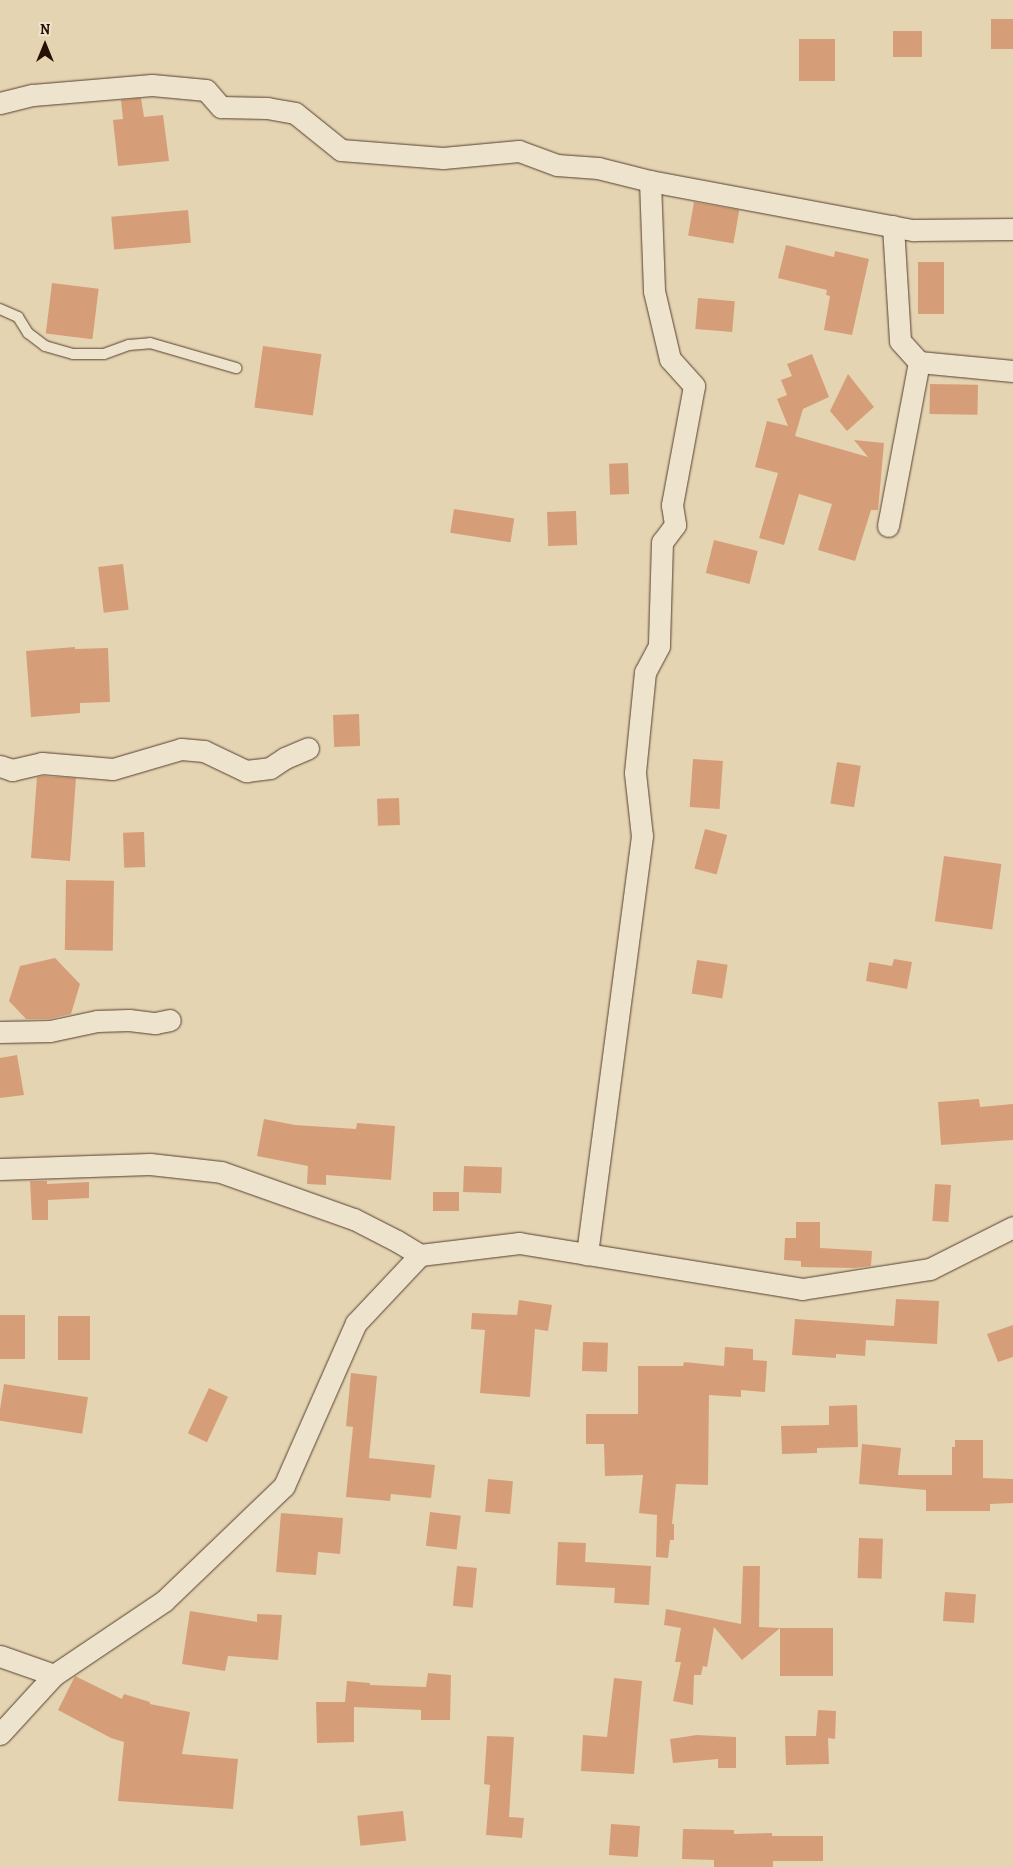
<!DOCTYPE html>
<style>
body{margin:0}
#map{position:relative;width:1013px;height:1867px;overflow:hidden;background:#e5d4b2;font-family:Alegreya,serif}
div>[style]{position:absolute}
.building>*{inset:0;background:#d69e78;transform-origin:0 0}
.roads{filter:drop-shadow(0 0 1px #564030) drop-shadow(0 0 1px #564030)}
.lane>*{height:10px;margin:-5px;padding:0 5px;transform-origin:5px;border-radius:5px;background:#eee3cd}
.street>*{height:21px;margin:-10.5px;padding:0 10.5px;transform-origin:10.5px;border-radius:10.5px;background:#eee3cd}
span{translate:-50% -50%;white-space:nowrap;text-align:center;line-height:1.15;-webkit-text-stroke:4px #eee3cd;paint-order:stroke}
.north{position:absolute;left:20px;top:20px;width:50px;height:50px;-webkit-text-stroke:4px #eee3cd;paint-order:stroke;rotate:0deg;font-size:14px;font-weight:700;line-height:20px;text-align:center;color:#270f04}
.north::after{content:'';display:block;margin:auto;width:18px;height:22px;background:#270f04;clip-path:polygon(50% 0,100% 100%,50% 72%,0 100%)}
</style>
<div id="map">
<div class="building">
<div style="left:991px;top:19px;width:22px;height:30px"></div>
<div style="left:893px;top:31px;width:29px;height:26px"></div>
<div style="left:799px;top:39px;width:36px;height:42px"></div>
<div style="clip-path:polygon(141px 98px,144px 117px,163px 115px,169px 161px,118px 166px,113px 120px,123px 119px,121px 100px)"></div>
<div style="left:694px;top:202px;width:46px;height:34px;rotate:10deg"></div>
<div style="left:188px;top:210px;width:33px;height:77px;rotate:85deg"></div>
<div style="clip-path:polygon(786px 245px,834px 257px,835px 251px,869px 259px,852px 335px,824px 330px,830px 296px,826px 295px,827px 290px,778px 278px)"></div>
<div style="left:918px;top:262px;width:26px;height:52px"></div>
<div style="left:52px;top:283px;width:47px;height:51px;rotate:7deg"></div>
<div style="left:698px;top:298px;width:37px;height:31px;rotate:5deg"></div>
<div style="left:263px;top:346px;width:59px;height:62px;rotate:8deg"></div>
<div style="clip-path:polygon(812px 354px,829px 397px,803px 409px,795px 436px,868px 457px,854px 440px,884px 443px,878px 510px,871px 510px,855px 561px,818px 550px,832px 504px,799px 494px,784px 545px,759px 538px,778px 473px,755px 467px,767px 421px,788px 426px,777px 399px,787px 395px,781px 380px,792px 376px,787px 364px)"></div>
<div style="clip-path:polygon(848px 374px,874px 407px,847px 431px,830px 411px)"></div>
<div style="left:930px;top:384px;width:48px;height:30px;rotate:1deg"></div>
<div style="left:628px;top:463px;width:31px;height:19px;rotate:88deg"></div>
<div style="left:454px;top:509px;width:61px;height:24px;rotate:9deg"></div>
<div style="left:576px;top:511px;width:34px;height:29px;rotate:88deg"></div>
<div style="left:714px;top:540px;width:45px;height:34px;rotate:14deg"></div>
<div style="left:123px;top:564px;width:46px;height:25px;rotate:83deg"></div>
<div style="clip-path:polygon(75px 647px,75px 649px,108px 648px,110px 702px,80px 703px,80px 713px,31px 717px,26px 651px)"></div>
<div style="left:359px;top:714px;width:32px;height:26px;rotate:88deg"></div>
<div style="left:693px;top:759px;width:30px;height:48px;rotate:4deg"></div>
<div style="left:837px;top:762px;width:24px;height:42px;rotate:9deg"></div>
<div style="clip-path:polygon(43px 776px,76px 778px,70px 861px,31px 858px,37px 777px)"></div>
<div style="left:399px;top:798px;width:27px;height:22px;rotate:88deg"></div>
<div style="left:705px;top:829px;width:23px;height:41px;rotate:15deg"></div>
<div style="left:144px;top:832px;width:35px;height:21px;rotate:88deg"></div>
<div style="left:944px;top:856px;width:58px;height:66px;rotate:8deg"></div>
<div style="left:66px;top:880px;width:48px;height:70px;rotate:1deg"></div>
<div style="clip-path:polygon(55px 958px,80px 984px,71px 1014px,49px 1019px,26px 1019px,9px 1001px,20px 966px)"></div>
<div style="clip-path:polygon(894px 959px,912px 962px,907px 989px,866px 981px,869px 962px,892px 966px)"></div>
<div style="left:697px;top:960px;width:31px;height:34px;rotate:9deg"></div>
<div style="clip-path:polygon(17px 1055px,24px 1095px,0 1098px,0 1058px)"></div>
<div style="clip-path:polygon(979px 1099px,980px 1107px,1013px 1104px,1013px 1140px,941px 1145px,938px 1102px)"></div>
<div style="clip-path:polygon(264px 1119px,295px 1125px,356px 1129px,357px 1123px,395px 1126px,391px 1180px,326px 1175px,326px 1185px,307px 1184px,308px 1166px,257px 1156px)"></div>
<div style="left:464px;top:1166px;width:38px;height:26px;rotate:2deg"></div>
<div style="clip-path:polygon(30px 1181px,47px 1181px,47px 1184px,89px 1182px,89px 1198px,48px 1200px,48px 1220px,32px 1220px)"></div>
<div style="left:935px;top:1184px;width:16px;height:37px;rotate:4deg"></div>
<div style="left:433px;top:1192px;width:26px;height:19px"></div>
<div style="clip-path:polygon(796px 1222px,820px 1222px,820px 1248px,872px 1251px,871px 1266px,854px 1268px,801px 1267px,801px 1261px,784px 1260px,785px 1238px,796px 1238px)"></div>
<div style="clip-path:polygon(896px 1299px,939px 1301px,937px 1344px,866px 1340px,865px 1356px,836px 1354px,836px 1358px,792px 1355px,795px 1319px,894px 1326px)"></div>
<div style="clip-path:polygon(519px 1300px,552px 1305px,548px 1331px,535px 1329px,530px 1397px,480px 1393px,485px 1330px,471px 1329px,472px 1313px,517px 1315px)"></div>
<div style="left:0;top:1315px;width:25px;height:44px"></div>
<div style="left:58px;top:1316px;width:32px;height:44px"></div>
<div style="clip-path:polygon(1013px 1325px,1013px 1357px,998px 1362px,987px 1334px)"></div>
<div style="left:583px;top:1342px;width:25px;height:29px;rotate:2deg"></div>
<div style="clip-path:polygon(725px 1347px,753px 1349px,753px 1360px,767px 1361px,765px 1392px,741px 1390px,741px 1397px,709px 1395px,708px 1485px,676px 1484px,672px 1524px,674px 1524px,674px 1540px,670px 1540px,668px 1558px,656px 1557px,657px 1515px,639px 1513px,643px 1475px,605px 1476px,604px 1444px,586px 1444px,586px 1414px,638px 1414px,638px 1366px,683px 1366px,684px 1362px,724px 1366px)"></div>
<div style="clip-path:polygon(351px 1373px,377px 1376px,369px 1458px,435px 1465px,431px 1498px,391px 1494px,390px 1501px,346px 1497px,353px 1427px,346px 1426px)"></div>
<div style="left:4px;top:1384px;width:85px;height:37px;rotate:9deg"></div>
<div style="left:209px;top:1388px;width:21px;height:50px;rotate:25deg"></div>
<div style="clip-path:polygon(857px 1405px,858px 1447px,817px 1448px,817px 1453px,782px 1454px,781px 1426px,829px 1425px,829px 1406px)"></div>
<div style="clip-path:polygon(955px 1440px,983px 1440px,983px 1478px,1013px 1479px,1013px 1503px,990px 1504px,990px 1511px,926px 1511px,926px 1490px,859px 1484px,862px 1444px,901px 1448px,898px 1475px,952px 1475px,952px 1447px,955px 1447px)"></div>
<div style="left:488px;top:1479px;width:25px;height:33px;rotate:5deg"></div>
<div style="left:430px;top:1512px;width:31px;height:34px;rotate:7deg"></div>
<div style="clip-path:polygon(281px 1513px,343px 1518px,340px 1554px,318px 1552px,316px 1575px,276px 1572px)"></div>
<div style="left:859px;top:1538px;width:24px;height:40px;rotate:2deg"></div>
<div style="clip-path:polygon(558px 1542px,586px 1543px,585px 1562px,651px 1566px,649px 1605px,614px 1603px,615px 1588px,556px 1585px)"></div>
<div style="left:457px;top:1566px;width:20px;height:40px;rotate:6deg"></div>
<div style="clip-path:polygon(743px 1566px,760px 1566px,759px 1627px,780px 1628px,742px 1660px,714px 1627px,707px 1667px,703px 1666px,701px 1675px,694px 1675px,693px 1705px,673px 1701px,681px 1662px,675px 1662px,681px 1628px,664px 1625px,666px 1609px,741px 1624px)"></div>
<div style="left:945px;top:1592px;width:31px;height:29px;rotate:4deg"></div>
<div style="clip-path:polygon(190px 1611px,257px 1622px,257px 1614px,282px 1615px,278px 1660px,228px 1656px,225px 1671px,182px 1664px)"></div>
<div style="left:780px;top:1628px;width:53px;height:48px"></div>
<div style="clip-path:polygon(428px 1673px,451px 1675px,450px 1720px,421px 1720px,421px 1710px,354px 1707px,354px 1742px,317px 1743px,316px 1702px,345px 1702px,347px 1681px,370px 1683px,370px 1685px,426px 1687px)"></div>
<div style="clip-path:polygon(75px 1676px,122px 1699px,124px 1694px,150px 1702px,150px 1704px,190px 1712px,182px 1754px,238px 1759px,233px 1809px,118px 1801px,124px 1742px,111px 1738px,58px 1710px)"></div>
<div style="clip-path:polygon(614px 1678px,642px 1681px,634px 1774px,581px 1771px,583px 1735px,607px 1737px)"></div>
<div style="clip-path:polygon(818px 1710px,836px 1711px,835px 1739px,828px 1738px,829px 1764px,786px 1765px,785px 1736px,816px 1736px)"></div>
<div style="clip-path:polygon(697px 1735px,736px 1737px,736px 1768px,718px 1768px,718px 1759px,673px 1763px,670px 1739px)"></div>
<div style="clip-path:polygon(487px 1736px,514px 1737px,509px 1817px,524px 1818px,522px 1838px,486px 1835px,490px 1785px,484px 1784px)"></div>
<div style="left:403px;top:1811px;width:30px;height:46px;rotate:84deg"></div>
<div style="left:611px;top:1824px;width:29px;height:31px;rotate:4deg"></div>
<div style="clip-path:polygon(683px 1829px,734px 1830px,734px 1834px,772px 1833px,772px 1836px,823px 1836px,823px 1861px,773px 1861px,773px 1867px,714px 1867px,714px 1860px,682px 1859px)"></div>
</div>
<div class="roads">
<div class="lane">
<div style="left:0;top:309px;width:20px;rotate:24deg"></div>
<div style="left:18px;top:317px;width:19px;rotate:58deg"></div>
<div style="left:28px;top:333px;width:21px;rotate:37deg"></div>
<div style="left:45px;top:346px;width:29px;rotate:16deg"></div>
<div style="left:73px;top:354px;width:31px"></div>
<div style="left:104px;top:354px;width:27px;rotate:-20deg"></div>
<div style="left:129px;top:345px;width:21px;rotate:-5deg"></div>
<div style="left:150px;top:343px;width:90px;rotate:16.2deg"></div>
</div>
<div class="street">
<div style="left:0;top:103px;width:34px;rotate:-14deg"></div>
<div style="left:33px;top:95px;width:119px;rotate:-4.8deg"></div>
<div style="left:152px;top:85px;width:54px;rotate:5.3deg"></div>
<div style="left:206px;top:90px;width:23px;rotate:49deg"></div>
<div style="left:221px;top:107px;width:46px;rotate:1.2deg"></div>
<div style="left:267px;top:108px;width:28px;rotate:10deg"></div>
<div style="left:295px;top:113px;width:59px;rotate:38.8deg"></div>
<div style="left:341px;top:150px;width:102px;rotate:4.5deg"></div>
<div style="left:443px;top:158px;width:76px;rotate:-5.3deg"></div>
<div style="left:519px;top:151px;width:40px;rotate:20.2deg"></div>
<div style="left:557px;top:165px;width:41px;rotate:4.2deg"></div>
<div style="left:598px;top:168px;width:54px;rotate:14deg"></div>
<div style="left:650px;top:181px;width:110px;rotate:87.9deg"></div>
<div style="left:654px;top:291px;width:70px;rotate:76.8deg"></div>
<div style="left:670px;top:359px;width:36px;rotate:48deg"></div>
<div style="left:694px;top:386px;width:121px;rotate:100.5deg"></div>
<div style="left:672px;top:505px;width:20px;rotate:81deg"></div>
<div style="left:675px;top:525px;width:21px;rotate:127deg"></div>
<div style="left:662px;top:542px;width:104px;rotate:91.7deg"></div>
<div style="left:659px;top:646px;width:30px;rotate:118deg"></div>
<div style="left:645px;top:672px;width:101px;rotate:95.7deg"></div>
<div style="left:635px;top:773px;width:63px;rotate:83.7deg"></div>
<div style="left:642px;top:836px;width:422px;rotate:97.5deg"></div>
<div style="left:650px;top:181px;width:268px;rotate:10.6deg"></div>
<div style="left:913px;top:230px;width:100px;rotate:-0.6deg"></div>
<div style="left:893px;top:226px;width:115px;rotate:86.5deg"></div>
<div style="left:900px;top:341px;width:28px;rotate:48deg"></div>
<div style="left:919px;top:362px;width:94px;rotate:5.5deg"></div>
<div style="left:888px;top:526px;width:167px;rotate:-79.3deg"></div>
<div style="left:0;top:766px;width:13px;rotate:18deg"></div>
<div style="left:12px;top:770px;width:31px;rotate:-13deg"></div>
<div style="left:42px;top:763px;width:71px;rotate:4.8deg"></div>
<div style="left:113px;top:769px;width:71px;rotate:-16.4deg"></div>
<div style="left:181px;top:749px;width:23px;rotate:5deg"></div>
<div style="left:204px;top:751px;width:47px;rotate:25.5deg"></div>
<div style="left:246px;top:771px;width:24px;rotate:-7deg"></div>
<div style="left:270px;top:768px;width:18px;rotate:-34deg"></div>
<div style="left:285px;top:758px;width:25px;rotate:-23deg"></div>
<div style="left:0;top:1032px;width:50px;rotate:-1.1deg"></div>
<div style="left:50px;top:1031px;width:48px;rotate:-12deg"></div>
<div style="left:97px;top:1021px;width:32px;rotate:-2deg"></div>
<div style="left:129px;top:1020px;width:26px;rotate:7deg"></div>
<div style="left:155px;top:1023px;width:15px;rotate:-11deg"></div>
<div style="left:0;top:1169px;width:150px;rotate:-1.9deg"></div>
<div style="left:150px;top:1164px;width:71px;rotate:6.4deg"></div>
<div style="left:221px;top:1172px;width:141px;rotate:19.5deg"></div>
<div style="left:354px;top:1219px;width:48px;rotate:27.1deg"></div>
<div style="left:397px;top:1241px;width:27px;rotate:31deg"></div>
<div style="left:0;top:1656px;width:57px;rotate:19.4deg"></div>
<div style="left:54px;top:1675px;width:133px;rotate:-33.9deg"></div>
<div style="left:164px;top:1601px;width:166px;rotate:-43.8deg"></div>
<div style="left:284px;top:1486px;width:178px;rotate:-66.2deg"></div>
<div style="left:356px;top:1323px;width:93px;rotate:-46.7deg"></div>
<div style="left:420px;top:1255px;width:100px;rotate:-6.9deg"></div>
<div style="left:519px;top:1243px;width:287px;rotate:9.2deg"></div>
<div style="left:802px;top:1289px;width:130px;rotate:-8.9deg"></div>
<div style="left:930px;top:1269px;width:93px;rotate:-26.8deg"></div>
<div style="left:0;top:1734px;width:80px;rotate:-47.5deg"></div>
</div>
</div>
<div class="north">N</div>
</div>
